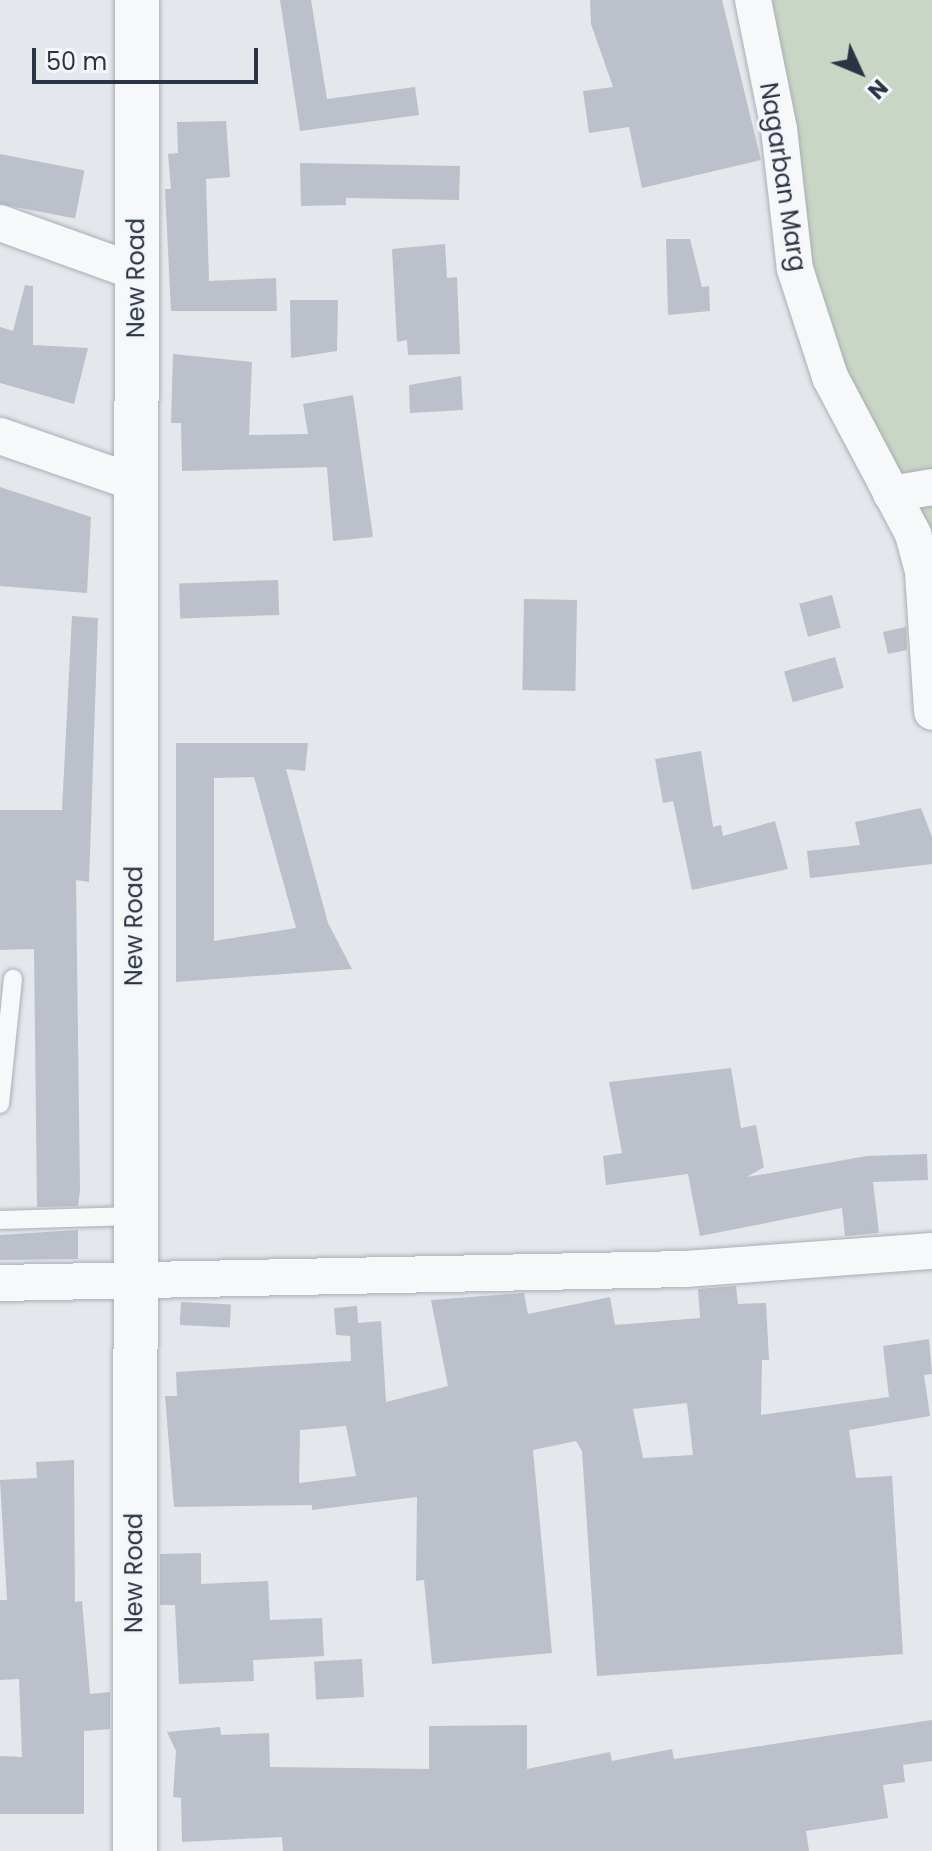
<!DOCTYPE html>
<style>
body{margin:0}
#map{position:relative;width:932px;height:1851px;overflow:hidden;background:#e4e7ec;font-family:Poppins,sans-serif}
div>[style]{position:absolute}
.green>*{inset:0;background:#c9d6c5}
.building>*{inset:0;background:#bbc0ca;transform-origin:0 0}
.roads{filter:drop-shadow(0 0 2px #a9aeb7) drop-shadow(0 0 2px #a9aeb7)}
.service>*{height:18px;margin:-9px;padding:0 9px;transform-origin:9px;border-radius:9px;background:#f7f8fa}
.minor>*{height:36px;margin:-18px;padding:0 18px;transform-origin:18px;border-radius:18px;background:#f7f8fa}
.tertiary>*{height:44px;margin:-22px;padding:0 22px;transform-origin:22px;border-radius:22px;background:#f7f8fa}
span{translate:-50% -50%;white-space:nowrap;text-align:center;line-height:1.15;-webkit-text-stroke:6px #f4f6f9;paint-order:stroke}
.street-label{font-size:24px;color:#2b3445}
.north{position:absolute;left:820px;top:32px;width:80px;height:80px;-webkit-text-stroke:6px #f4f6f9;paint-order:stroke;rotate:134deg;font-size:22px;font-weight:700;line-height:32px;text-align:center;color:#2b3445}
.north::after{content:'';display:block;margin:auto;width:28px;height:36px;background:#2b3445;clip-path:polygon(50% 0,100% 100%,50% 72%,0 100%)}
.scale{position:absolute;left:32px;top:48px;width:226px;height:36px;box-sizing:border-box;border:4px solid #2b3445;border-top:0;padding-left:10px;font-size:24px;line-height:28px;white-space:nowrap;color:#2b3445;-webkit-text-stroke:6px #f4f6f9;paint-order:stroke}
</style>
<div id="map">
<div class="green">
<div style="clip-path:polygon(765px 0,932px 0,932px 548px,840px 361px,811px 271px)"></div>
</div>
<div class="building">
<div style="clip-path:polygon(280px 0,311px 0,327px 99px,415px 87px,419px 115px,300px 131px)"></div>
<div style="clip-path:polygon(590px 0,722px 0,761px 160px,642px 188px,629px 127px,589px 133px,583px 91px,613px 87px,591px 24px)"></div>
<div style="clip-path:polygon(226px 121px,230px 177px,206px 179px,209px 281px,276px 278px,277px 311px,171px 311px,165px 189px,171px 189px,168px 154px,178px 153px,177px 122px)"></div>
<div style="left:0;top:154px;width:86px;height:49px;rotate:11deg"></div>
<div style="clip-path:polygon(300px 163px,460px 166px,459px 200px,346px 198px,346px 205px,301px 206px)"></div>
<div style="clip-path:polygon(666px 239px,690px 239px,702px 287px,709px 286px,710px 311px,668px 315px)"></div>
<div style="clip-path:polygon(445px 244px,447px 278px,457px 277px,460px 354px,408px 355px,407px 340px,397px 342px,392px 249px)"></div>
<div style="clip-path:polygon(25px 285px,33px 286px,33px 345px,88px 348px,74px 404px,0 383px,0 327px,13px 331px)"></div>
<div style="clip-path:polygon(290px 300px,338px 300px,337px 351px,291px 358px)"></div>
<div style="clip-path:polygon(173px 354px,252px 362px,249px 435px,308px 434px,303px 404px,353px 395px,373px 537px,333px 541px,327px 467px,182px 471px,181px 423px,171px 423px)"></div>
<div style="clip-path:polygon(461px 376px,463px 410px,410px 413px,409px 385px)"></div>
<div style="clip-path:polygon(0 487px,91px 517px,87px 593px,0 586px)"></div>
<div style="left:278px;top:580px;width:35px;height:99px;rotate:88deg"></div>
<div style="left:832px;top:595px;width:34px;height:34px;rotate:75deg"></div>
<div style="left:524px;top:599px;width:53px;height:91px;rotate:1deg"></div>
<div style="clip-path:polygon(72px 616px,98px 618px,89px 882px,76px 880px,80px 1190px,78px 1206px,37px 1207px,34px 949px,0 950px,0 810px,62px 810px)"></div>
<div style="clip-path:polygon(906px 627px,907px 650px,888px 654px,883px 632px)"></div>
<div style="left:835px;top:657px;width:32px;height:53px;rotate:74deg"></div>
<div style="clip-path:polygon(evenodd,176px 743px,308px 743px,305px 771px,286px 769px,328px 923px,352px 969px,176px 982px,176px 743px,254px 777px,296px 928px,214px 941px,214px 778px,254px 777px)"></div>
<div style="clip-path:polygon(701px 751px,713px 827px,721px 825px,723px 836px,775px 821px,788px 869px,692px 890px,673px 801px,663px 803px,655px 759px)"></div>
<div style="clip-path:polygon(921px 808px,932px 837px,932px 864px,810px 878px,807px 851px,860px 845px,855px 822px)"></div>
<div style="clip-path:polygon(731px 1068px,741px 1128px,756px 1125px,764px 1167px,747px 1177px,867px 1156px,927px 1154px,928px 1180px,873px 1182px,879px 1233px,845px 1236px,842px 1208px,700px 1236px,688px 1174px,606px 1185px,603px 1156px,622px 1153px,609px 1082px)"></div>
<div style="clip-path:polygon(78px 1230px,78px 1259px,0 1260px,0 1235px)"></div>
<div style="clip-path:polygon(evenodd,736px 1286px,738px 1304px,766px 1303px,769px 1360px,762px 1360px,761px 1415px,889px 1397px,883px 1346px,929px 1339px,932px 1374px,924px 1375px,930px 1416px,849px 1430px,856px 1478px,892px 1476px,903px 1654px,597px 1676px,582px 1451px,576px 1441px,533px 1450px,552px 1653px,432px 1664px,424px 1580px,416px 1581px,417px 1497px,312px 1510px,312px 1505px,174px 1507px,165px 1396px,177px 1396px,176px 1372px,351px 1361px,350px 1336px,336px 1335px,334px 1308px,357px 1306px,358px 1323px,381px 1321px,386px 1402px,448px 1386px,431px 1300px,524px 1293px,528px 1314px,610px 1297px,615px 1325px,700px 1318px,698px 1289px,736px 1286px,687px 1403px,693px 1455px,643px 1458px,633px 1409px,687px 1403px,736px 1286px,346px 1426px,356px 1476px,299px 1483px,300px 1430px,346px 1426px)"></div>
<div style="left:181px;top:1302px;width:50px;height:23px;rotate:3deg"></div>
<div style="clip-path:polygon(74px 1460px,75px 1602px,82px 1601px,90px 1694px,110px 1692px,110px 1729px,84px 1731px,84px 1814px,0 1814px,0 1756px,22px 1757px,19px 1679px,0 1680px,0 1600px,7px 1600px,0 1480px,37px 1478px,36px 1462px)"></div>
<div style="clip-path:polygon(201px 1553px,201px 1584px,268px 1581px,270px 1620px,322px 1618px,324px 1656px,253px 1660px,254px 1681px,179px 1684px,175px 1605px,160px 1605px,160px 1554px)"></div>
<div style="left:362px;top:1659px;width:38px;height:48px;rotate:87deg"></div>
<div style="clip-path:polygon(932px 1720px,932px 1761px,903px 1765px,905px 1782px,883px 1785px,888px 1818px,806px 1831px,809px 1851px,283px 1851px,282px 1837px,182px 1842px,181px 1798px,173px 1797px,176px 1751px,167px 1732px,220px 1727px,221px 1735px,269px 1733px,270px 1767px,429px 1769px,429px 1726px,527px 1725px,527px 1769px,610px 1752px,612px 1761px,672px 1749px,674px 1759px)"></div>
</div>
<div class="roads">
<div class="service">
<div style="left:0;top:1104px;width:126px;rotate:-84.1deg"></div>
<div style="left:0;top:1220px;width:133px;rotate:-1.7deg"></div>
</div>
<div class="minor">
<div style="left:753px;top:0;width:132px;rotate:78.6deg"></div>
<div style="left:779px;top:129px;width:141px;rotate:83.5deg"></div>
<div style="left:795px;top:269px;width:114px;rotate:72deg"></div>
<div style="left:830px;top:377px;width:178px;rotate:62.1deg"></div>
<div style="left:913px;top:534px;width:39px;rotate:75deg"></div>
<div style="left:923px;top:572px;width:140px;rotate:86.3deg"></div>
<div style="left:0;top:223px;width:145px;rotate:19.8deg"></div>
<div style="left:0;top:436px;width:144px;rotate:19.1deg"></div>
<div style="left:891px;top:494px;width:42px;rotate:-9.7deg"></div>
<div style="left:0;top:1283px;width:686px;rotate:-1.17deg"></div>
<div style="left:686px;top:1269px;width:247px;rotate:-4.2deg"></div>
</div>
<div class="tertiary">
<div style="left:135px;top:1851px;width:1851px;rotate:-89.94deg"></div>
</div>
</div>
<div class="street-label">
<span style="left:783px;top:177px;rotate:81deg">Nagarban Marg</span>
<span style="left:136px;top:278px;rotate:-90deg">New Road</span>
<span style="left:134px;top:926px;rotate:-90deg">New Road</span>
<span style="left:134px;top:1573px;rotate:-90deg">New Road</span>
</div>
<div class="north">N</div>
<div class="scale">50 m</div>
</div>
